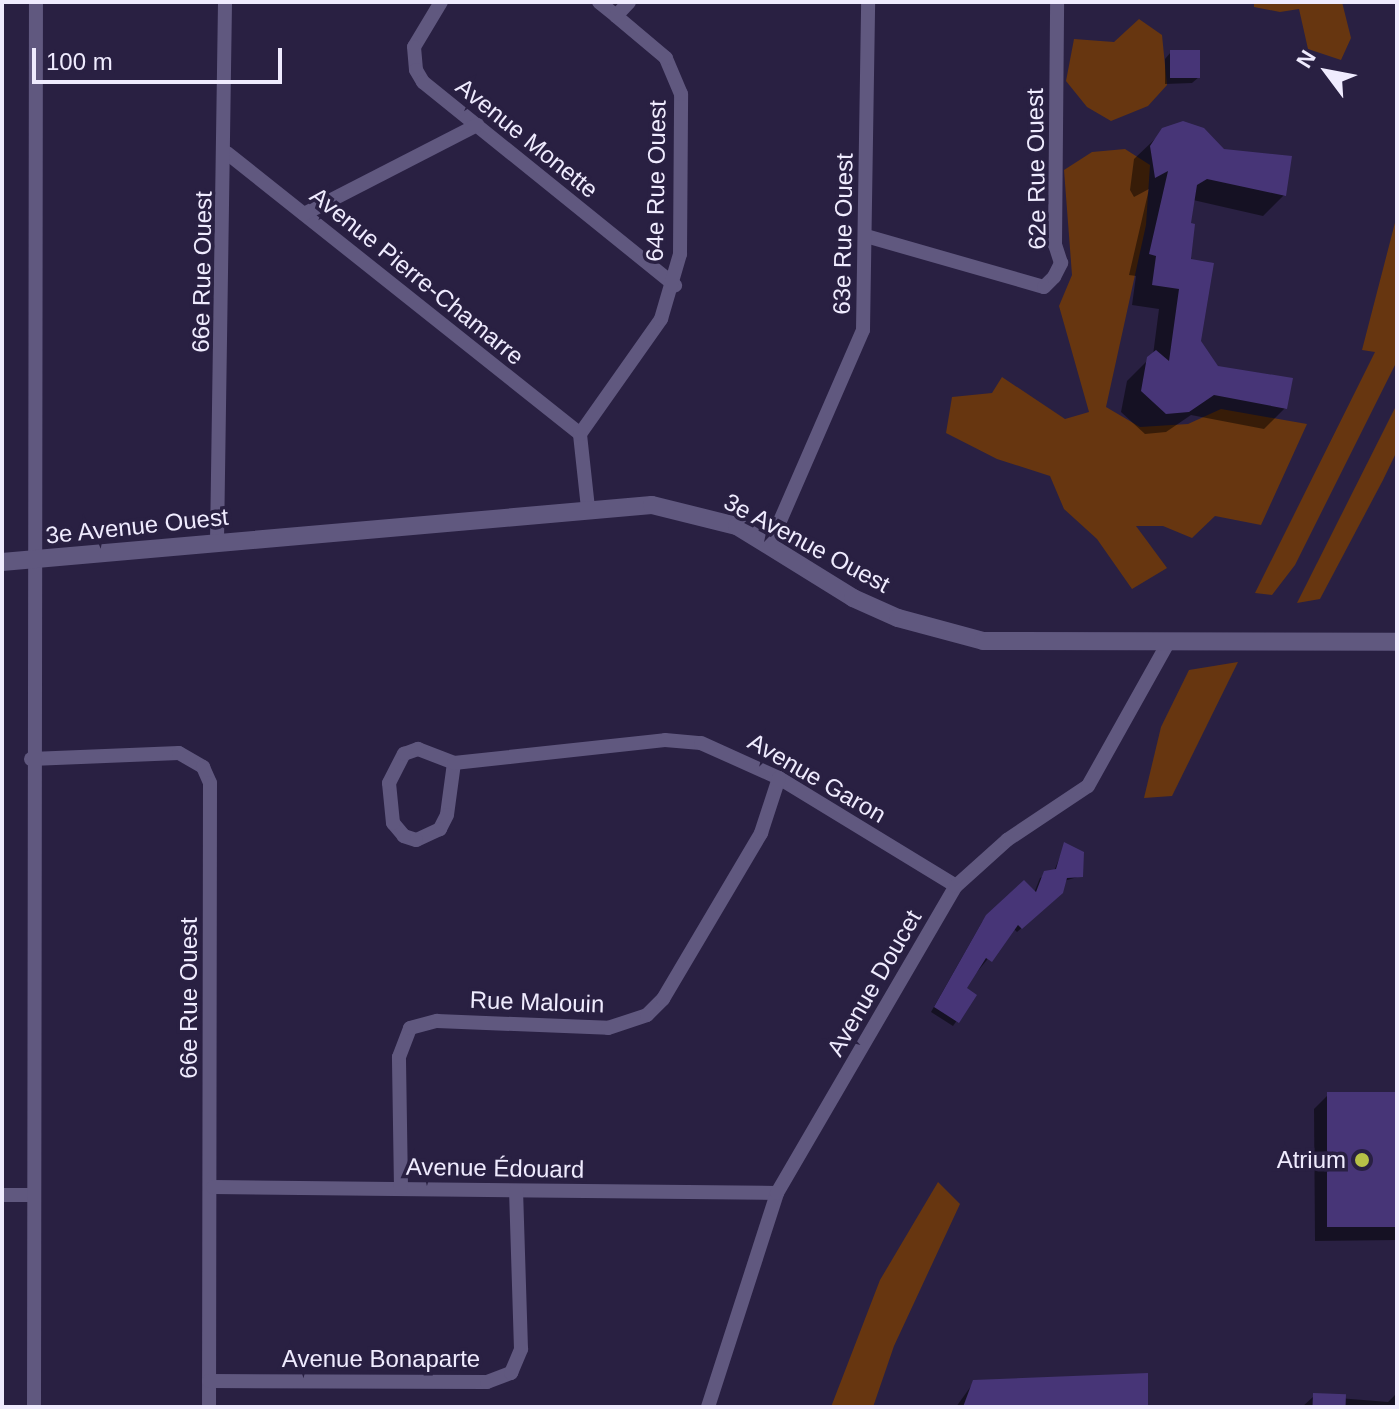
<!DOCTYPE html>
<meta charset="utf-8">
<style>
body{margin:0}
#map{position:relative;width:1399px;height:1409px;overflow:hidden;background:#292042;font-family:Helvetica,sans-serif}
div>[style]{position:absolute}
.green>*{inset:0;background:#673610}
.shadow>*{inset:0;background:#0007}
.building>*{inset:0;background:#473577;transform-origin:0 0}
.street>*{height:14px;margin:-7px;padding:0 7px;transform-origin:7px;border-radius:7px;background:#60587f}
.secondary>*{height:18px;margin:-9px;padding:0 9px;transform-origin:9px;border-radius:9px;background:#60587f}
.dots>*{width:22px;height:22px;translate:-50% -50%;box-sizing:border-box;border:4px solid #292042;border-radius:50%}
span{translate:-50% -50%;white-space:nowrap;text-align:center;line-height:1.15;-webkit-text-stroke:7px #292042;paint-order:stroke}
.street-label{font-size:24px;color:#efebfe}
.poi-label{font-size:24px;color:#efebfe}
.right{translate:-100% -50%;text-align:right}
.frame{position:absolute;inset:0;border:4px solid #efebfe;pointer-events:none}
.north{position:absolute;left:1287px;top:32px;width:80px;height:80px;-webkit-text-stroke:6px #292042;paint-order:stroke;rotate:302deg;font-size:22px;font-weight:700;line-height:32px;text-align:center;color:#efebfe}
.north::after{content:'';display:block;margin:auto;width:28px;height:36px;background:#efebfe;clip-path:polygon(50% 0,100% 100%,50% 72%,0 100%)}
.scale{position:absolute;left:32px;top:48px;width:250px;height:36px;box-sizing:border-box;border:4px solid #efebfe;border-top:0;padding-left:10px;font-size:24px;line-height:28px;white-space:nowrap;color:#efebfe;-webkit-text-stroke:6px #292042;paint-order:stroke}
</style>
<div id="map">
<div class="green">
<div style="clip-path:polygon(1254px 2px,1342px 2px,1351px 38px,1341px 60px,1308px 49px,1299px 9px,1280px 12px,1254px 7px)"></div>
<div style="clip-path:polygon(1139px 19px,1162px 35px,1167px 85px,1148px 106px,1111px 121px,1087px 107px,1066px 81px,1074px 39px,1114px 42px)"></div>
<div style="clip-path:polygon(1125px 149px,1150px 165px,1146px 225px,1106px 407px,1140px 427px,1188px 424px,1221px 409px,1307px 424px,1261px 525px,1215px 516px,1192px 538px,1163px 526px,1136px 526px,1167px 568px,1132px 589px,1097px 539px,1064px 509px,1050px 476px,997px 459px,946px 433px,952px 397px,992px 393px,1002px 377px,1065px 419px,1089px 412px,1059px 306px,1072px 275px,1064px 170px,1092px 152px)"></div>
<div style="clip-path:polygon(1397px 215px,1397px 361px,1295px 565px,1272px 595px,1255px 593px,1375px 352px,1362px 350px)"></div>
<div style="clip-path:polygon(1397px 404px,1397px 451px,1383px 480px,1320px 599px,1297px 603px)"></div>
<div style="clip-path:polygon(1238px 662px,1172px 796px,1144px 798px,1161px 727px,1189px 670px)"></div>
<div style="clip-path:polygon(938px 1182px,960px 1204px,894px 1346px,873px 1407px,831px 1407px,880px 1280px)"></div>
</div>
<div class="shadow">
<div style="clip-path:polygon(1171px 52px,1199px 77px,1192px 83px,1165px 84px,1165px 59px)"></div>
<div style="clip-path:polygon(1156px 138px,1223px 151px,1284px 195px,1263px 216px,1193px 200px,1188px 225px,1199px 341px,1217px 368px,1285px 408px,1264px 429px,1191px 415px,1166px 432px,1145px 434px,1121px 412px,1127px 381px,1153px 355px,1159px 309px,1132px 305px,1136px 276px,1129px 275px,1149px 189px,1134px 197px,1130px 190px,1134px 159px)"></div>
<div style="clip-path:polygon(1065px 845px,1081px 876px,1064px 881px,1056px 898px,1017px 932px,1013px 928px,964px 988px,975px 995px,953px 1026px,931px 1012px,982px 922px,1024px 882px,1034px 893px,1040px 878px,1054px 871px)"></div>
<div style="clip-path:polygon(1397px 1094px,1397px 1240px,1315px 1241px,1314px 1109px,1328px 1095px)"></div>
<div style="clip-path:polygon(974px 1382px,1146px 1407px,956px 1407px)"></div>
<div style="clip-path:polygon(1395px 1395px,1397px 1407px,1302px 1407px,1314px 1396px,1388px 1402px)"></div>
</div>
<div class="building">
<div style="left:1170px;top:50px;width:30px;height:28px"></div>
<div style="clip-path:polygon(1183px 121px,1204px 128px,1224px 149px,1292px 156px,1286px 196px,1207px 179px,1197px 185px,1191px 223px,1195px 224px,1191px 259px,1214px 263px,1201px 341px,1218px 366px,1293px 378px,1287px 409px,1214px 395px,1189px 412px,1166px 414px,1141px 391px,1147px 357px,1156px 350px,1169px 361px,1179px 289px,1152px 285px,1156px 256px,1149px 254px,1168px 171px,1155px 178px,1150px 146px,1162px 128px)"></div>
<div style="clip-path:polygon(1064px 842px,1084px 852px,1083px 877px,1067px 878px,1063px 893px,1022px 929px,1018px 925px,992px 962px,986px 958px,967px 988px,977px 995px,959px 1023px,934px 1007px,986px 915px,1024px 880px,1036px 892px,1044px 871px,1056px 869px)"></div>
<div style="left:1397px;top:1092px;width:135px;height:70px;rotate:90deg"></div>
<div style="clip-path:polygon(1148px 1373px,1148px 1407px,963px 1407px,973px 1380px)"></div>
<div style="left:1313px;top:1393px;width:33px;height:14px;rotate:2deg"></div>
</div>
<div class="street">
<div style="left:441px;top:2px;width:52px;rotate:121deg"></div>
<div style="left:414px;top:47px;width:23px;rotate:85deg"></div>
<div style="left:416px;top:70px;width:14px;rotate:60deg"></div>
<div style="left:423px;top:82px;width:324px;rotate:38.9deg"></div>
<div style="left:599px;top:2px;width:22px;rotate:39deg"></div>
<div style="left:227px;top:153px;width:451px;rotate:38.5deg"></div>
<div style="left:304px;top:214px;width:195px;rotate:-27.2deg"></div>
<div style="left:866px;top:236px;width:185px;rotate:16deg"></div>
<div style="left:1044px;top:287px;width:14px;rotate:-45deg"></div>
<div style="left:1054px;top:277px;width:16px;rotate:-63deg"></div>
<div style="left:1061px;top:263px;width:19px;rotate:-108deg"></div>
<div style="left:1055px;top:245px;width:243px;rotate:-89.5deg"></div>
<div style="left:588px;top:508px;width:74px;rotate:-96.2deg"></div>
<div style="left:580px;top:434px;width:141px;rotate:-54.8deg"></div>
<div style="left:661px;top:319px;width:68px;rotate:-73.7deg"></div>
<div style="left:680px;top:254px;width:160px;rotate:-89.6deg"></div>
<div style="left:681px;top:94px;width:39px;rotate:-113deg"></div>
<div style="left:666px;top:58px;width:65px;rotate:-140deg"></div>
<div style="left:616px;top:16px;width:19px;rotate:-47deg"></div>
<div style="left:217px;top:542px;width:540px;rotate:-89.15deg"></div>
<div style="left:770px;top:544px;width:233px;rotate:-66.5deg"></div>
<div style="left:863px;top:330px;width:328px;rotate:-89.1deg"></div>
<div style="left:31px;top:759px;width:148px;rotate:-2.3deg"></div>
<div style="left:179px;top:753px;width:28px;rotate:30deg"></div>
<div style="left:203px;top:767px;width:17px;rotate:66deg"></div>
<div style="left:210px;top:783px;width:624px;rotate:90.09deg"></div>
<div style="left:454px;top:763px;width:52px;rotate:97.7deg"></div>
<div style="left:447px;top:815px;width:16px;rotate:117deg"></div>
<div style="left:440px;top:829px;width:26px;rotate:155deg"></div>
<div style="left:416px;top:840px;width:13px;rotate:-162deg"></div>
<div style="left:404px;top:836px;width:17px;rotate:-130deg"></div>
<div style="left:393px;top:823px;width:40px;rotate:-95.7deg"></div>
<div style="left:389px;top:783px;width:33px;rotate:-63deg"></div>
<div style="left:404px;top:754px;width:15px;rotate:-20deg"></div>
<div style="left:418px;top:749px;width:39px;rotate:21deg"></div>
<div style="left:454px;top:763px;width:212px;rotate:-6.2deg"></div>
<div style="left:665px;top:740px;width:36px;rotate:5deg"></div>
<div style="left:701px;top:743px;width:85px;rotate:24.2deg"></div>
<div style="left:779px;top:778px;width:207px;rotate:31.4deg"></div>
<div style="left:213px;top:1187px;width:564px;rotate:0.61deg"></div>
<div style="left:401px;top:1188px;width:131px;rotate:-90.9deg"></div>
<div style="left:399px;top:1057px;width:31px;rotate:-69deg"></div>
<div style="left:410px;top:1028px;width:28px;rotate:-15deg"></div>
<div style="left:437px;top:1021px;width:171px;rotate:2.3deg"></div>
<div style="left:608px;top:1028px;width:41px;rotate:-18.4deg"></div>
<div style="left:647px;top:1015px;width:23px;rotate:-45deg"></div>
<div style="left:663px;top:999px;width:193px;rotate:-59.4deg"></div>
<div style="left:761px;top:833px;width:58px;rotate:-71.9deg"></div>
<div style="left:2px;top:1195px;width:30px"></div>
<div style="left:209px;top:1381px;width:278px;rotate:0.2deg"></div>
<div style="left:487px;top:1382px;width:26px;rotate:-21deg"></div>
<div style="left:511px;top:1373px;width:26px;rotate:-67deg"></div>
<div style="left:521px;top:1349px;width:158px;rotate:-91.8deg"></div>
<div style="left:34px;top:1407px;width:1405px;rotate:-89.92deg"></div>
<div style="left:708px;top:1407px;width:225px;rotate:-72.1deg"></div>
<div style="left:777px;top:1193px;width:355px;rotate:-59.8deg"></div>
<div style="left:956px;top:886px;width:69px;rotate:-42deg"></div>
<div style="left:1007px;top:840px;width:97px;rotate:-33.7deg"></div>
<div style="left:1088px;top:786px;width:164px;rotate:-60.8deg"></div>
</div>
<div class="secondary">
<div style="left:2px;top:562px;width:652px;rotate:-5.01deg"></div>
<div style="left:652px;top:505px;width:88px;rotate:13.9deg"></div>
<div style="left:737px;top:526px;width:137px;rotate:31.8deg"></div>
<div style="left:853px;top:598px;width:49px;rotate:24deg"></div>
<div style="left:898px;top:618px;width:88px;rotate:15.1deg"></div>
<div style="left:983px;top:641px;width:414px;rotate:0.1deg"></div>
</div>
<div class="dots">
<div style="left:1362px;top:1160px;background:#b7c147"></div>
</div>
<div class="street-label">
<span style="left:527px;top:138px;rotate:39deg">Avenue Monette</span>
<span style="left:1036px;top:169px;rotate:-91deg">62e Rue Ouest</span>
<span style="left:656px;top:181px;rotate:-89deg">64e Rue Ouest</span>
<span style="left:843px;top:234px;rotate:-89deg">63e Rue Ouest</span>
<span style="left:202px;top:272px;rotate:-89deg">66e Rue Ouest</span>
<span style="left:417px;top:276px;rotate:39deg">Avenue Pierre-Chamarre</span>
<span style="left:137px;top:526px;rotate:-6deg">3e Avenue Ouest</span>
<span style="left:807px;top:543px;rotate:28deg">3e Avenue Ouest</span>
<span style="left:817px;top:778px;rotate:30deg">Avenue Garon</span>
<span style="left:874px;top:983px;rotate:-60deg">Avenue Doucet</span>
<span style="left:189px;top:998px;rotate:-90deg">66e Rue Ouest</span>
<span style="left:537px;top:1002px;rotate:2deg">Rue Malouin</span>
<span style="left:495px;top:1168px;rotate:1deg">Avenue Édouard</span>
<span style="left:381px;top:1359px">Avenue Bonaparte</span>
</div>
<div class="poi-label">
<span class="right" style="left:1346px;top:1160px">Atrium</span>
</div>
<div class="frame"></div>
<div class="north">N</div>
<div class="scale">100 m</div>
</div>
